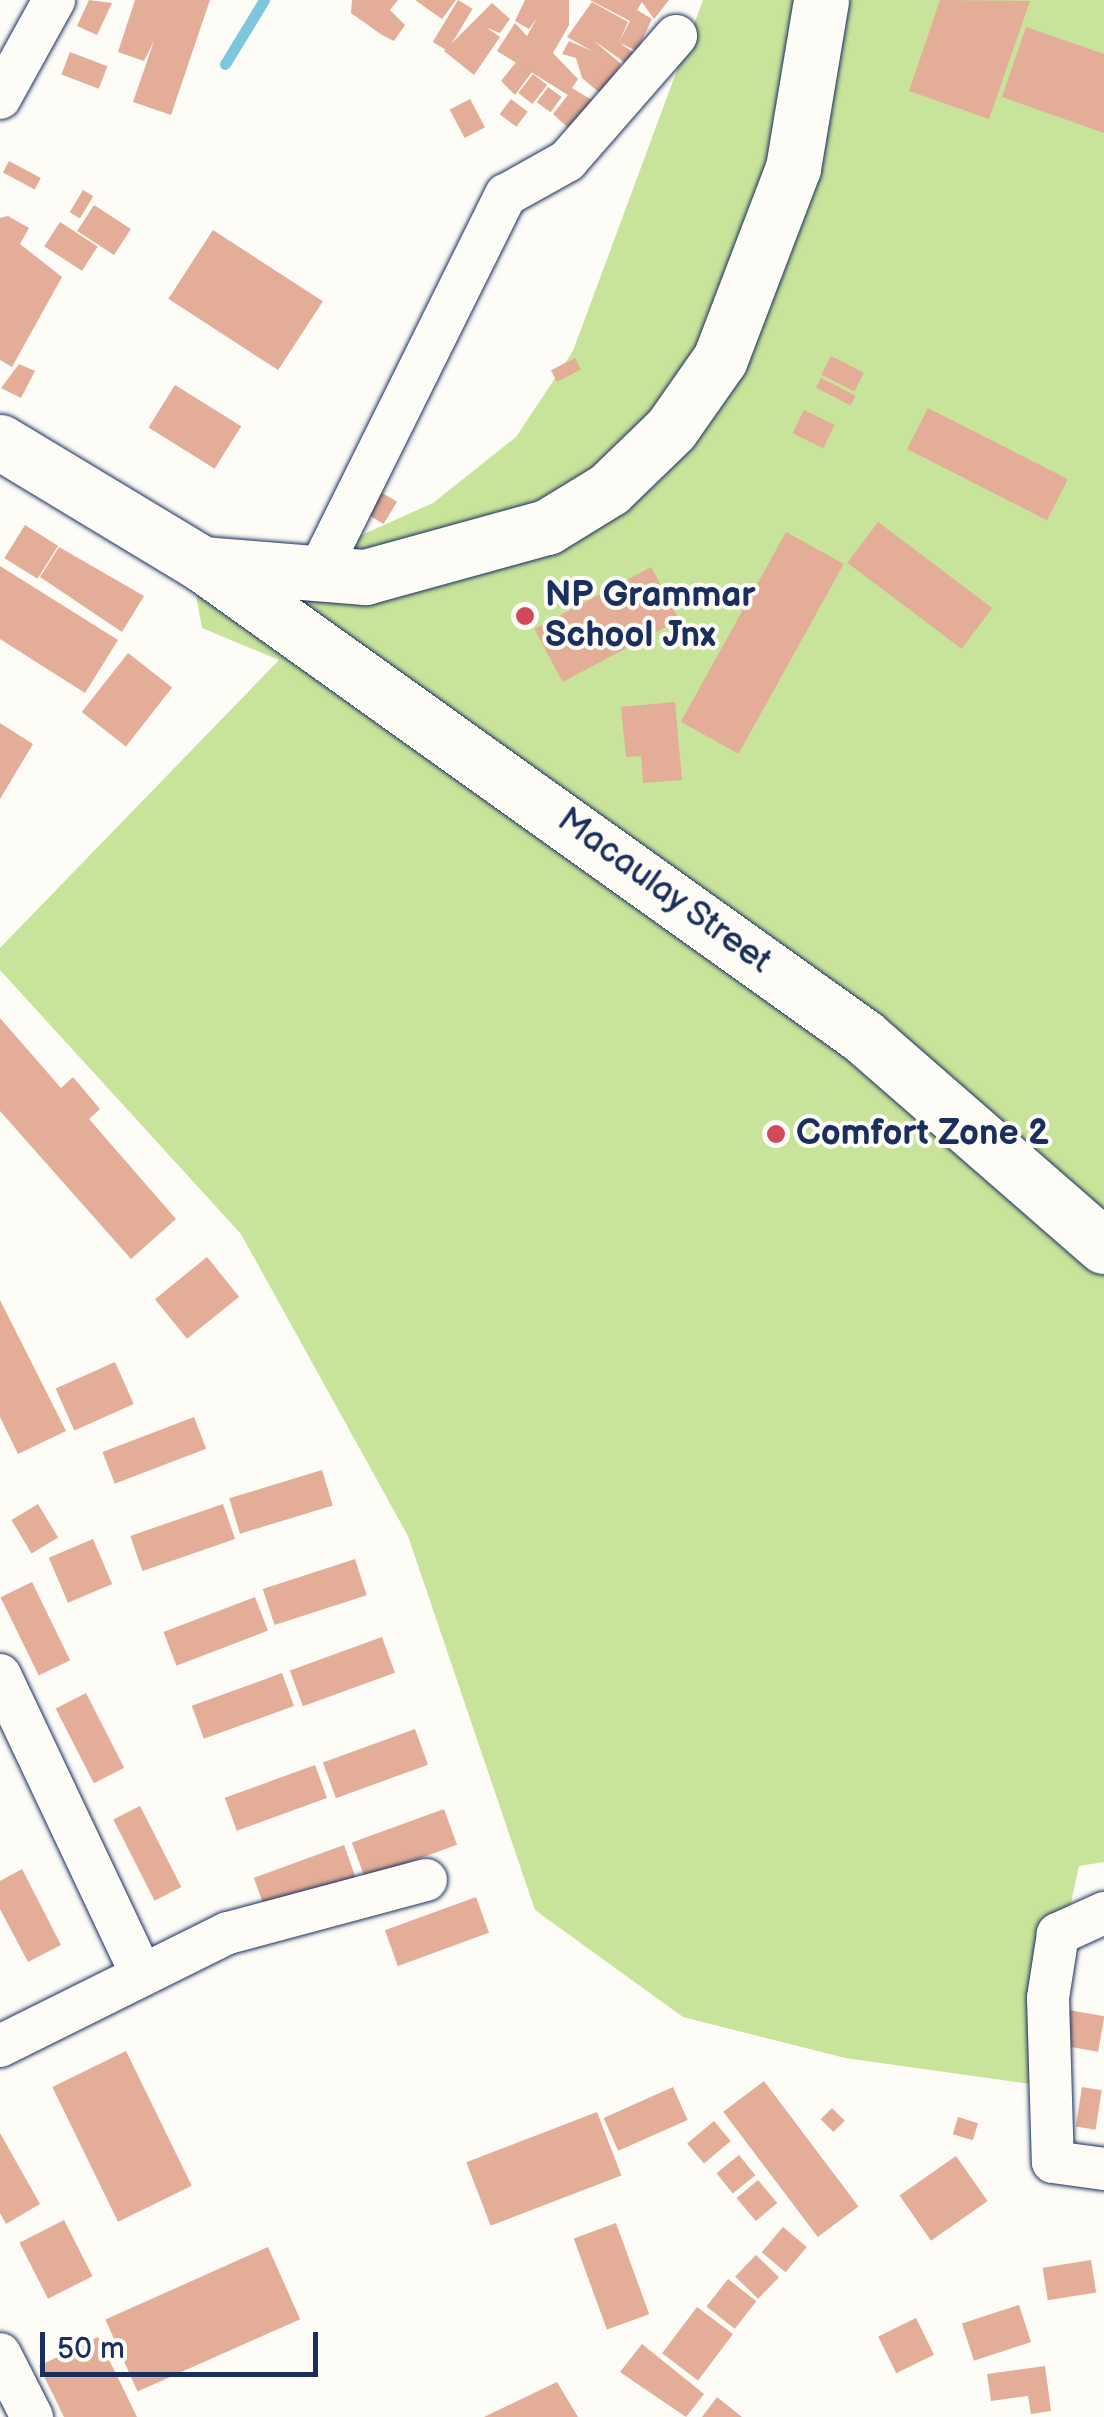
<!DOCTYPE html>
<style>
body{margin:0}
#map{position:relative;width:1104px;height:2417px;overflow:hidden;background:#fdfcf7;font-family:"Balsamiq Sans",sans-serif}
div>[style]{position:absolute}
.green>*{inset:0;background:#c8e39a}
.stream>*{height:11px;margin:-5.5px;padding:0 5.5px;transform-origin:5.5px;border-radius:5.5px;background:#7cc7dc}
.building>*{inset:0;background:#e3ad98;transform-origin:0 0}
.roads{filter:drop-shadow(0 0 2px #1b2f5e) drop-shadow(0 0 2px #1b2f5e)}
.street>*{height:42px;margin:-21px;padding:0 21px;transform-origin:21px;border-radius:21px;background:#fdfcf7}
.secondary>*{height:55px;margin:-27.5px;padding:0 27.5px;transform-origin:27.5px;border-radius:27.5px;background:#fdfcf7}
.dots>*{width:28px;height:28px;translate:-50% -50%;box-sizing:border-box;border:5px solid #fdfcf7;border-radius:50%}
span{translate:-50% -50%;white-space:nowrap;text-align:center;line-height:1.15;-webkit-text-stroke:8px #fdfcf7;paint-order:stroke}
.poi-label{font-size:35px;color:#1b2f5e;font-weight:700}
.left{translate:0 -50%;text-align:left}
.street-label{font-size:35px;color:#1b2f5e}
.scale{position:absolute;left:40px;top:2332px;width:278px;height:45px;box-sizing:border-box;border:5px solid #1b2f5e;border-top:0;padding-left:12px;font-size:30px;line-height:35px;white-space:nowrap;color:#1b2f5e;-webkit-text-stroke:8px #fdfcf7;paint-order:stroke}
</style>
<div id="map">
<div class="green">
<div style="clip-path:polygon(703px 0,1104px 0,1104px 1862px,1079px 1866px,1031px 2084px,845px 2058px,683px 2017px,535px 1910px,408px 1536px,241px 1234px,0 970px,0 948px,279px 660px,202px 628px,195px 590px,337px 546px,433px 503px,516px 437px,573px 351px)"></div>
</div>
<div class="stream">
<div style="left:225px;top:64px;width:75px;rotate:-58.6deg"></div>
</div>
<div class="building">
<div style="clip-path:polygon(89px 0,112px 3px,97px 35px,77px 26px)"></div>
<div style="clip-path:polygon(135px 0,210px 0,171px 115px,133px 102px,154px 41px,144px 61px,118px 52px)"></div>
<div style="clip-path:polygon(352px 0,398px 0,390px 10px,405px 25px,394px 41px,382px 35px,351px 13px)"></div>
<div style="clip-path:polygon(415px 0,456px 0,442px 19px)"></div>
<div style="left:458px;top:0;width:17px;height:49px;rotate:31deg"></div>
<div style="clip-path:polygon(525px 0,569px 0,569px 25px,553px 53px,578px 79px,572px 88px,597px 103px,576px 135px,553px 114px,568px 95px,497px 51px,515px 23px,527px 36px,537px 18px,529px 29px,515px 21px)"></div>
<div style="clip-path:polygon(590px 0,669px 0,654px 19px,642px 2px,637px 10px,652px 19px,637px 51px,620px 43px,634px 53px,624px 62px,593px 40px,621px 64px,601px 94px,582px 78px,576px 58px,562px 54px,569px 41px,592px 51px,567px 37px,592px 2px,628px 22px,619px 42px,630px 21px)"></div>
<div style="clip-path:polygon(940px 0,1030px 1px,989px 119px,909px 91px)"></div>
<div style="clip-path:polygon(492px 3px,510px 19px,500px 33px,487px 28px,500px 37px,474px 75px,444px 51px)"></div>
<div style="clip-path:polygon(1026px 27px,1104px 54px,1104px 133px,1002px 97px)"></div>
<div style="left:70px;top:52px;width:40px;height:24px;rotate:21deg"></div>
<div style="clip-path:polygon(517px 61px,532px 72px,515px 95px,501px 81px)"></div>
<div style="left:533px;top:74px;width:18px;height:24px;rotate:38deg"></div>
<div style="left:548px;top:87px;width:17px;height:19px;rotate:36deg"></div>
<div style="left:470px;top:99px;width:32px;height:23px;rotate:62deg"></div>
<div style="left:511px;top:99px;width:21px;height:19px;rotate:37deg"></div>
<div style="left:9px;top:161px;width:36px;height:13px;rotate:28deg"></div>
<div style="left:83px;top:190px;width:12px;height:26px;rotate:31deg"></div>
<div style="left:94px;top:205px;width:44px;height:31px;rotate:33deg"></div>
<div style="clip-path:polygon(8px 216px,29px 228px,20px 244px,62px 277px,12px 367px,0 360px,0 218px)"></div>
<div style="left:60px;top:222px;width:45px;height:29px;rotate:33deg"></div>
<div style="left:213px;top:230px;width:131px;height:82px;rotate:33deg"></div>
<div style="left:831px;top:356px;width:37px;height:21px;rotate:27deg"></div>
<div style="left:575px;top:358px;width:13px;height:27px;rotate:63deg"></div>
<div style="clip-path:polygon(19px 364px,35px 371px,21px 398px,1px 388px)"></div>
<div style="left:821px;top:378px;width:39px;height:11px;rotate:27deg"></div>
<div style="left:175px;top:385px;width:78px;height:50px;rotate:32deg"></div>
<div style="left:928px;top:408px;width:157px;height:46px;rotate:27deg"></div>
<div style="left:804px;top:410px;width:34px;height:26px;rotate:26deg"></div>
<div style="left:379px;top:491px;width:21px;height:26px;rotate:31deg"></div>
<div style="left:878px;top:522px;width:143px;height:51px;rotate:37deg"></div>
<div style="left:25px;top:525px;width:39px;height:39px;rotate:32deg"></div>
<div style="left:786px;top:532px;width:66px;height:217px;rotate:29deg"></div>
<div style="clip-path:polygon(59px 547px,144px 596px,122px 632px,40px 577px)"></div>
<div style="clip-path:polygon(0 566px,118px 640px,85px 693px,0 639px)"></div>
<div style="left:651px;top:567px;width:60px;height:132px;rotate:62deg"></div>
<div style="left:128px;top:653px;width:56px;height:75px;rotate:38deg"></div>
<div style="clip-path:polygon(675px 702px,682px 780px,643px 783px,641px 756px,626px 757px,621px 707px)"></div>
<div style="clip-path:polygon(0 723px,33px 744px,0 799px)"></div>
<div style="clip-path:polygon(0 1018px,61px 1088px,73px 1077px,100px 1109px,89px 1119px,176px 1219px,131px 1259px,0 1111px)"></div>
<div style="left:207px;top:1257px;width:51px;height:67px;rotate:51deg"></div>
<div style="clip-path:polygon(0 1300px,66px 1431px,18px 1454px,0 1417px)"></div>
<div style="left:115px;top:1362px;width:46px;height:65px;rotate:66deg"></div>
<div style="left:194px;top:1417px;width:34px;height:98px;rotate:69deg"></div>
<div style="left:322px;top:1470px;width:37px;height:97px;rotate:73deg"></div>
<div style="left:38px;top:1504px;width:39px;height:31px;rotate:59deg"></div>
<div style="left:223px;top:1504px;width:37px;height:98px;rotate:71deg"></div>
<div style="left:93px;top:1539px;width:49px;height:48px;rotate:67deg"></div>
<div style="left:355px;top:1559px;width:38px;height:97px;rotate:72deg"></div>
<div style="left:32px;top:1582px;width:87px;height:35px;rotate:64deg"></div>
<div style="left:255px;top:1597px;width:36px;height:98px;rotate:69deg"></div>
<div style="left:382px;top:1637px;width:38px;height:98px;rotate:70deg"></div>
<div style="left:282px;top:1673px;width:35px;height:96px;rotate:70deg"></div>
<div style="left:86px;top:1693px;width:84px;height:34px;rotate:63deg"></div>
<div style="left:415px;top:1729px;width:38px;height:98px;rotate:70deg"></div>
<div style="left:315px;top:1765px;width:35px;height:96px;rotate:70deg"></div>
<div style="left:140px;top:1806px;width:91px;height:30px;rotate:63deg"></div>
<div style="left:444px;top:1809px;width:38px;height:98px;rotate:70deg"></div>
<div style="left:344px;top:1845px;width:35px;height:96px;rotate:70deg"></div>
<div style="clip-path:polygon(22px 1869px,61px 1945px,28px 1962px,0 1909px,0 1881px)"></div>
<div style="left:476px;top:1897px;width:38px;height:97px;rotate:70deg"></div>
<div style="left:1063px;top:2009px;width:42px;height:36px;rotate:10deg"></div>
<div style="left:126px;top:2051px;width:150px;height:82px;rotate:64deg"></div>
<div style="left:764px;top:2081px;width:157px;height:51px;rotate:53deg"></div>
<div style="left:673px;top:2087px;width:36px;height:76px;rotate:66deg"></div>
<div style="left:1082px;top:2087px;width:20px;height:40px;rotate:9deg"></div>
<div style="left:832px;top:2108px;width:18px;height:16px;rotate:45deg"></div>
<div style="left:597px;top:2112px;width:68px;height:140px;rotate:69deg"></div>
<div style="left:958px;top:2117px;width:21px;height:18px;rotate:17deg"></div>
<div style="left:714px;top:2121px;width:26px;height:35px;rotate:50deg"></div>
<div style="clip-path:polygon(0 2133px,40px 2204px,6px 2224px,0 2213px)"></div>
<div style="left:739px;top:2155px;width:26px;height:29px;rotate:51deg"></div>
<div style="left:956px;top:2156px;width:55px;height:69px;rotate:55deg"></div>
<div style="left:758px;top:2180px;width:30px;height:28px;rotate:50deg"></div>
<div style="left:64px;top:2220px;width:63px;height:50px;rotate:63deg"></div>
<div style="left:616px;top:2223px;width:97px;height:45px;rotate:70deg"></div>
<div style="left:783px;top:2227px;width:31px;height:33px;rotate:40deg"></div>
<div style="left:268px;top:2247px;width:79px;height:178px;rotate:66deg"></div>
<div style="left:756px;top:2255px;width:32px;height:30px;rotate:44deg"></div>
<div style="left:1091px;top:2260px;width:33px;height:49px;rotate:81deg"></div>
<div style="left:728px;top:2279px;width:36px;height:35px;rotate:38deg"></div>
<div style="left:1019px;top:2305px;width:39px;height:60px;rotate:72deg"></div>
<div style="left:697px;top:2307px;width:45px;height:58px;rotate:37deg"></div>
<div style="left:916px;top:2318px;width:41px;height:42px;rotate:64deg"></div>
<div style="clip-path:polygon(98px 2337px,137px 2417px,64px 2417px,39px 2366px)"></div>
<div style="clip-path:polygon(642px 2344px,704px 2394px,686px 2417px,620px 2372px)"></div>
<div style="clip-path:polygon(1045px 2366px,1051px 2411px,1031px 2414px,1028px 2396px,991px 2401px,987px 2374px)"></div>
<div style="clip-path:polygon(557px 2382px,578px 2417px,484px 2417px)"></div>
<div style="clip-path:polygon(717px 2397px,742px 2417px,702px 2417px)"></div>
</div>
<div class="roads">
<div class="street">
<div style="left:0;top:98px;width:112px;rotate:-61.1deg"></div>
<div style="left:316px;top:577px;width:427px;rotate:-63.6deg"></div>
<div style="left:506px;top:195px;width:70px;rotate:-29.1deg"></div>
<div style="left:567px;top:161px;width:166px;rotate:-48.9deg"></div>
<div style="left:0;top:1675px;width:332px;rotate:64.7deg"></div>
<div style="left:1104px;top:1913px;width:51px;rotate:155.5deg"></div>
<div style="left:1058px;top:1934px;width:65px;rotate:98.9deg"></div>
<div style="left:1048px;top:1998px;width:164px;rotate:88.3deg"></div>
<div style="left:1053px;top:2162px;width:51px;rotate:7.8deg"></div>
<div style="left:0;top:2046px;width:254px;rotate:-26.4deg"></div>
<div style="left:228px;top:1933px;width:205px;rotate:-15deg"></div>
<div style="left:0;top:2354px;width:71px;rotate:63.1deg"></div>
</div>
<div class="secondary">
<div style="left:0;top:442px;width:236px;rotate:31.1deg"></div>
<div style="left:202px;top:564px;width:164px;rotate:4.6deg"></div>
<div style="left:365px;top:577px;width:189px;rotate:-15.4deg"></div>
<div style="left:547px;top:527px;width:73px;rotate:-31.5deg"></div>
<div style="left:609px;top:489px;width:86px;rotate:-44.1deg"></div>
<div style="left:671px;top:429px;width:85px;rotate:-55deg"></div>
<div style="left:720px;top:359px;width:204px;rotate:-69.1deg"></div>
<div style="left:793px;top:168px;width:170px;rotate:-80.5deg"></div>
<div style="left:205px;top:566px;width:810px;rotate:35.55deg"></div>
<div style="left:864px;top:1037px;width:318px;rotate:41.1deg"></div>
</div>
</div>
<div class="dots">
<div style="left:525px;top:616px;background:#d1495b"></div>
<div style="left:776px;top:1134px;background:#d1495b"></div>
</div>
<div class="poi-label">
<span class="left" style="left:545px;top:616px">NP Grammar<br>School Jnx</span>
<span class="left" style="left:796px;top:1134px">Comfort Zone 2</span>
</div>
<div class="street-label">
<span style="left:664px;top:891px;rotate:36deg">Macaulay Street</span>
</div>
<div class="scale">50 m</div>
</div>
